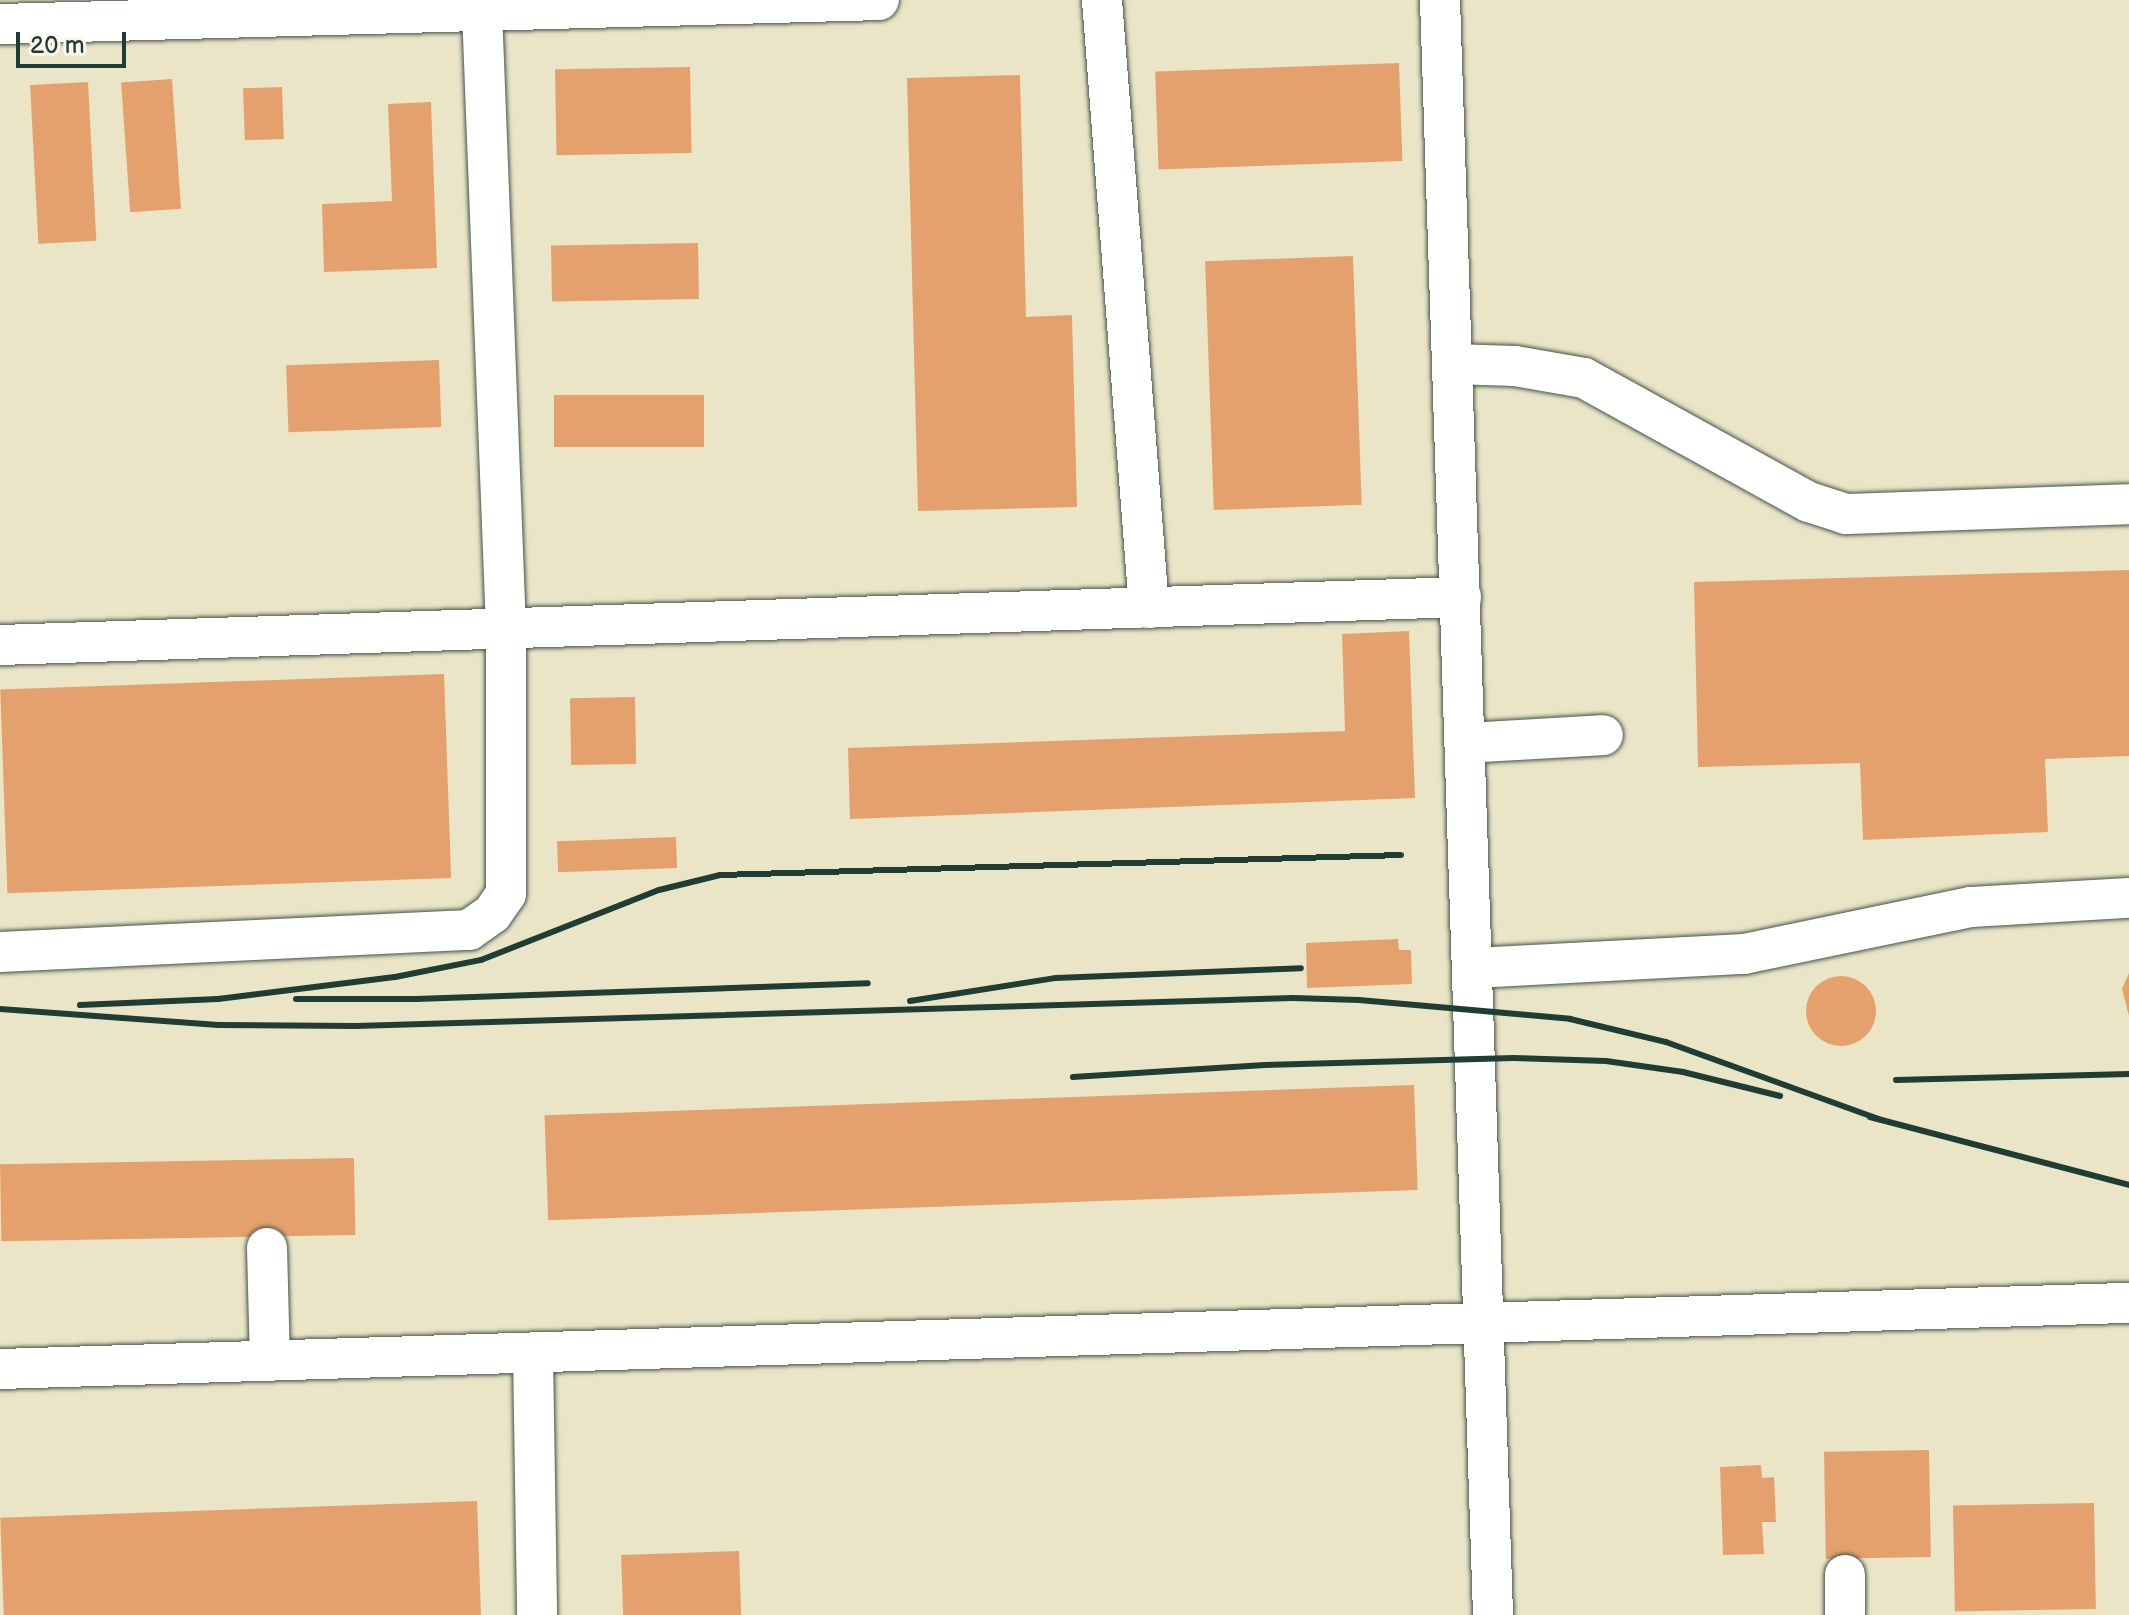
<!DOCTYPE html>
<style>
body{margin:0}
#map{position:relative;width:2129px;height:1615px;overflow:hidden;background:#ebe5c7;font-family:"Balsamiq Sans",sans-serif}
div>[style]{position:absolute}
.building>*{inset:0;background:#e4a16d;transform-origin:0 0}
.round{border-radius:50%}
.roads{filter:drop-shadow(0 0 2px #3e564a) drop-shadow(0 0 2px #3e564a)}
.minor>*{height:40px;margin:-20px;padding:0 20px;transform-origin:20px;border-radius:20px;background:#fff}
.rail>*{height:6px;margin:-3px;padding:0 3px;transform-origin:3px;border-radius:3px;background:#1f3d34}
span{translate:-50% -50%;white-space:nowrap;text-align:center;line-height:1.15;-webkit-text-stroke:8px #fbf7ec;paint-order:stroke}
.scale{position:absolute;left:16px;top:32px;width:110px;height:36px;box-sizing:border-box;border:4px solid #1f3d34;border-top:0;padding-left:10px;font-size:24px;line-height:28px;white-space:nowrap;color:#1f3d34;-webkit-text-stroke:6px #fbf7ec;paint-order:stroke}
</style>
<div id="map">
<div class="building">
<div style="left:1399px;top:63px;width:98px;height:244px;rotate:88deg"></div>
<div style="left:690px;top:67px;width:86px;height:135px;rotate:89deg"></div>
<div style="clip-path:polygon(1020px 75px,1026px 317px,1072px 315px,1077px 507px,918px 511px,907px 78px)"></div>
<div style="left:172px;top:79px;width:130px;height:51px;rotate:86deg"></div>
<div style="left:88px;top:82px;width:159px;height:58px;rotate:87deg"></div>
<div style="left:282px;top:87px;width:52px;height:39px;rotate:88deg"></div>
<div style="clip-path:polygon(431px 102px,437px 268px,324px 272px,322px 204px,392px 201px,388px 104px)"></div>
<div style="left:698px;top:243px;width:56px;height:147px;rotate:89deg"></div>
<div style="left:1353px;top:256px;width:249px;height:148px;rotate:88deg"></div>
<div style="left:439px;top:360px;width:67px;height:153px;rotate:88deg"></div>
<div style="left:704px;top:395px;width:52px;height:150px;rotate:90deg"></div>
<div style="clip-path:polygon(2129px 570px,2129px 756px,2045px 759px,2048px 832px,1863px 840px,1860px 763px,1698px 767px,1694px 582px)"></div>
<div style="clip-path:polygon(1409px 631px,1415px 798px,850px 819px,848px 748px,1345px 731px,1342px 634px)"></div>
<div style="left:444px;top:674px;width:204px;height:444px;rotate:88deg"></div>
<div style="left:635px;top:697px;width:67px;height:65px;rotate:89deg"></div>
<div style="left:676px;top:837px;width:31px;height:119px;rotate:88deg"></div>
<div style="clip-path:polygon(1398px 939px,1399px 950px,1411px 950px,1412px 984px,1307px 988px,1306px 943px)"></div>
<div style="clip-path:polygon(2129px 973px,2129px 1016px,2122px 989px)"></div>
<div class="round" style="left:1806px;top:976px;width:70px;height:70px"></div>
<div style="left:1414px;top:1085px;width:105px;height:870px;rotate:88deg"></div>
<div style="left:354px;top:1158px;width:77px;height:354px;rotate:89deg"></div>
<div style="left:1929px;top:1450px;width:107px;height:105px;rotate:89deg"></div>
<div style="clip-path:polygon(1761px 1465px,1762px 1478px,1774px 1477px,1776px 1522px,1762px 1522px,1764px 1554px,1723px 1555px,1720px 1467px)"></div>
<div style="left:477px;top:1501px;width:114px;height:477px;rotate:88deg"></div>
<div style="left:2094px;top:1503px;width:106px;height:141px;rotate:89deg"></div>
<div style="left:739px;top:1551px;width:64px;height:118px;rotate:88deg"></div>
</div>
<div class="roads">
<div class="minor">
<div style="left:1102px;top:0;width:610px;rotate:85.58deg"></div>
<div style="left:1440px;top:0;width:1616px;rotate:88.12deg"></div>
<div style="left:0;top:24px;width:879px;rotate:-1.56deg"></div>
<div style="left:1452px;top:364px;width:63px;rotate:1.8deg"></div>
<div style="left:1515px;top:366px;width:70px;rotate:9.9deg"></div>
<div style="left:1584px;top:378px;width:257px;rotate:28.9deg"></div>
<div style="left:1809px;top:502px;width:39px;rotate:18deg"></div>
<div style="left:1846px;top:514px;width:283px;rotate:-2deg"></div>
<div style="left:0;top:645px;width:1462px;rotate:-1.88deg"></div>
<div style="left:1466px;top:743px;width:137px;rotate:-3.3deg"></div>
<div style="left:0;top:952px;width:470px;rotate:-2.7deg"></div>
<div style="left:469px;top:930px;width:28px;rotate:-35deg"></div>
<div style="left:492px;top:914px;width:24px;rotate:-55deg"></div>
<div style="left:506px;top:894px;width:265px;rotate:-90deg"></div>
<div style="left:506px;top:629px;width:618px;rotate:-92.22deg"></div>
<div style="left:1475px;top:968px;width:269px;rotate:-3deg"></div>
<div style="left:1744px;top:954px;width:232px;rotate:-11.7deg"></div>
<div style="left:1971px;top:907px;width:158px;rotate:-3.3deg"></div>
<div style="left:267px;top:1248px;width:113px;rotate:88.5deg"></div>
<div style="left:533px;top:1353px;width:262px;rotate:89.1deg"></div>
<div style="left:0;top:1369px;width:2130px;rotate:-1.78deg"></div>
<div style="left:1845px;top:1575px;width:40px;rotate:90deg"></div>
</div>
</div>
<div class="rail">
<div style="left:296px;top:999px;width:120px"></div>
<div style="left:416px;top:999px;width:452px;rotate:-2deg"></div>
<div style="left:910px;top:1001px;width:148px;rotate:-9deg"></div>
<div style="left:1056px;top:978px;width:245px;rotate:-2.3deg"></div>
<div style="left:80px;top:1005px;width:138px;rotate:-2.5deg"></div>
<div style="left:218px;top:999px;width:178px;rotate:-7.1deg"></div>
<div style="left:395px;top:977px;width:88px;rotate:-11.2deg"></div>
<div style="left:481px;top:960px;width:191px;rotate:-21.5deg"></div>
<div style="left:659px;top:890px;width:63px;rotate:-13.8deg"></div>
<div style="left:720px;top:875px;width:681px;rotate:-1.68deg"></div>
<div style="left:0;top:1009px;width:219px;rotate:4.2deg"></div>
<div style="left:218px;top:1025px;width:138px;rotate:0.4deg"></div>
<div style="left:356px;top:1026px;width:937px;rotate:-1.71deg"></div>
<div style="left:1293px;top:998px;width:66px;rotate:1.7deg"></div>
<div style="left:1359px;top:1000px;width:212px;rotate:5.1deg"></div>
<div style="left:1570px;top:1019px;width:99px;rotate:13.5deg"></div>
<div style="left:1666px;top:1042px;width:229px;rotate:19.9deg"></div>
<div style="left:1073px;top:1077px;width:192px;rotate:-3.6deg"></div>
<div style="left:1265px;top:1065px;width:249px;rotate:-1.6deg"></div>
<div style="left:1514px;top:1058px;width:92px;rotate:1.9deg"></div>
<div style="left:1606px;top:1061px;width:78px;rotate:8.1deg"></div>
<div style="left:1683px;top:1072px;width:100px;rotate:13.9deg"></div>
<div style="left:1896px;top:1080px;width:233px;rotate:-1.5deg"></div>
<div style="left:1870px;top:1117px;width:268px;rotate:14.7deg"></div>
</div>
<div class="scale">20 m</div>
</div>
